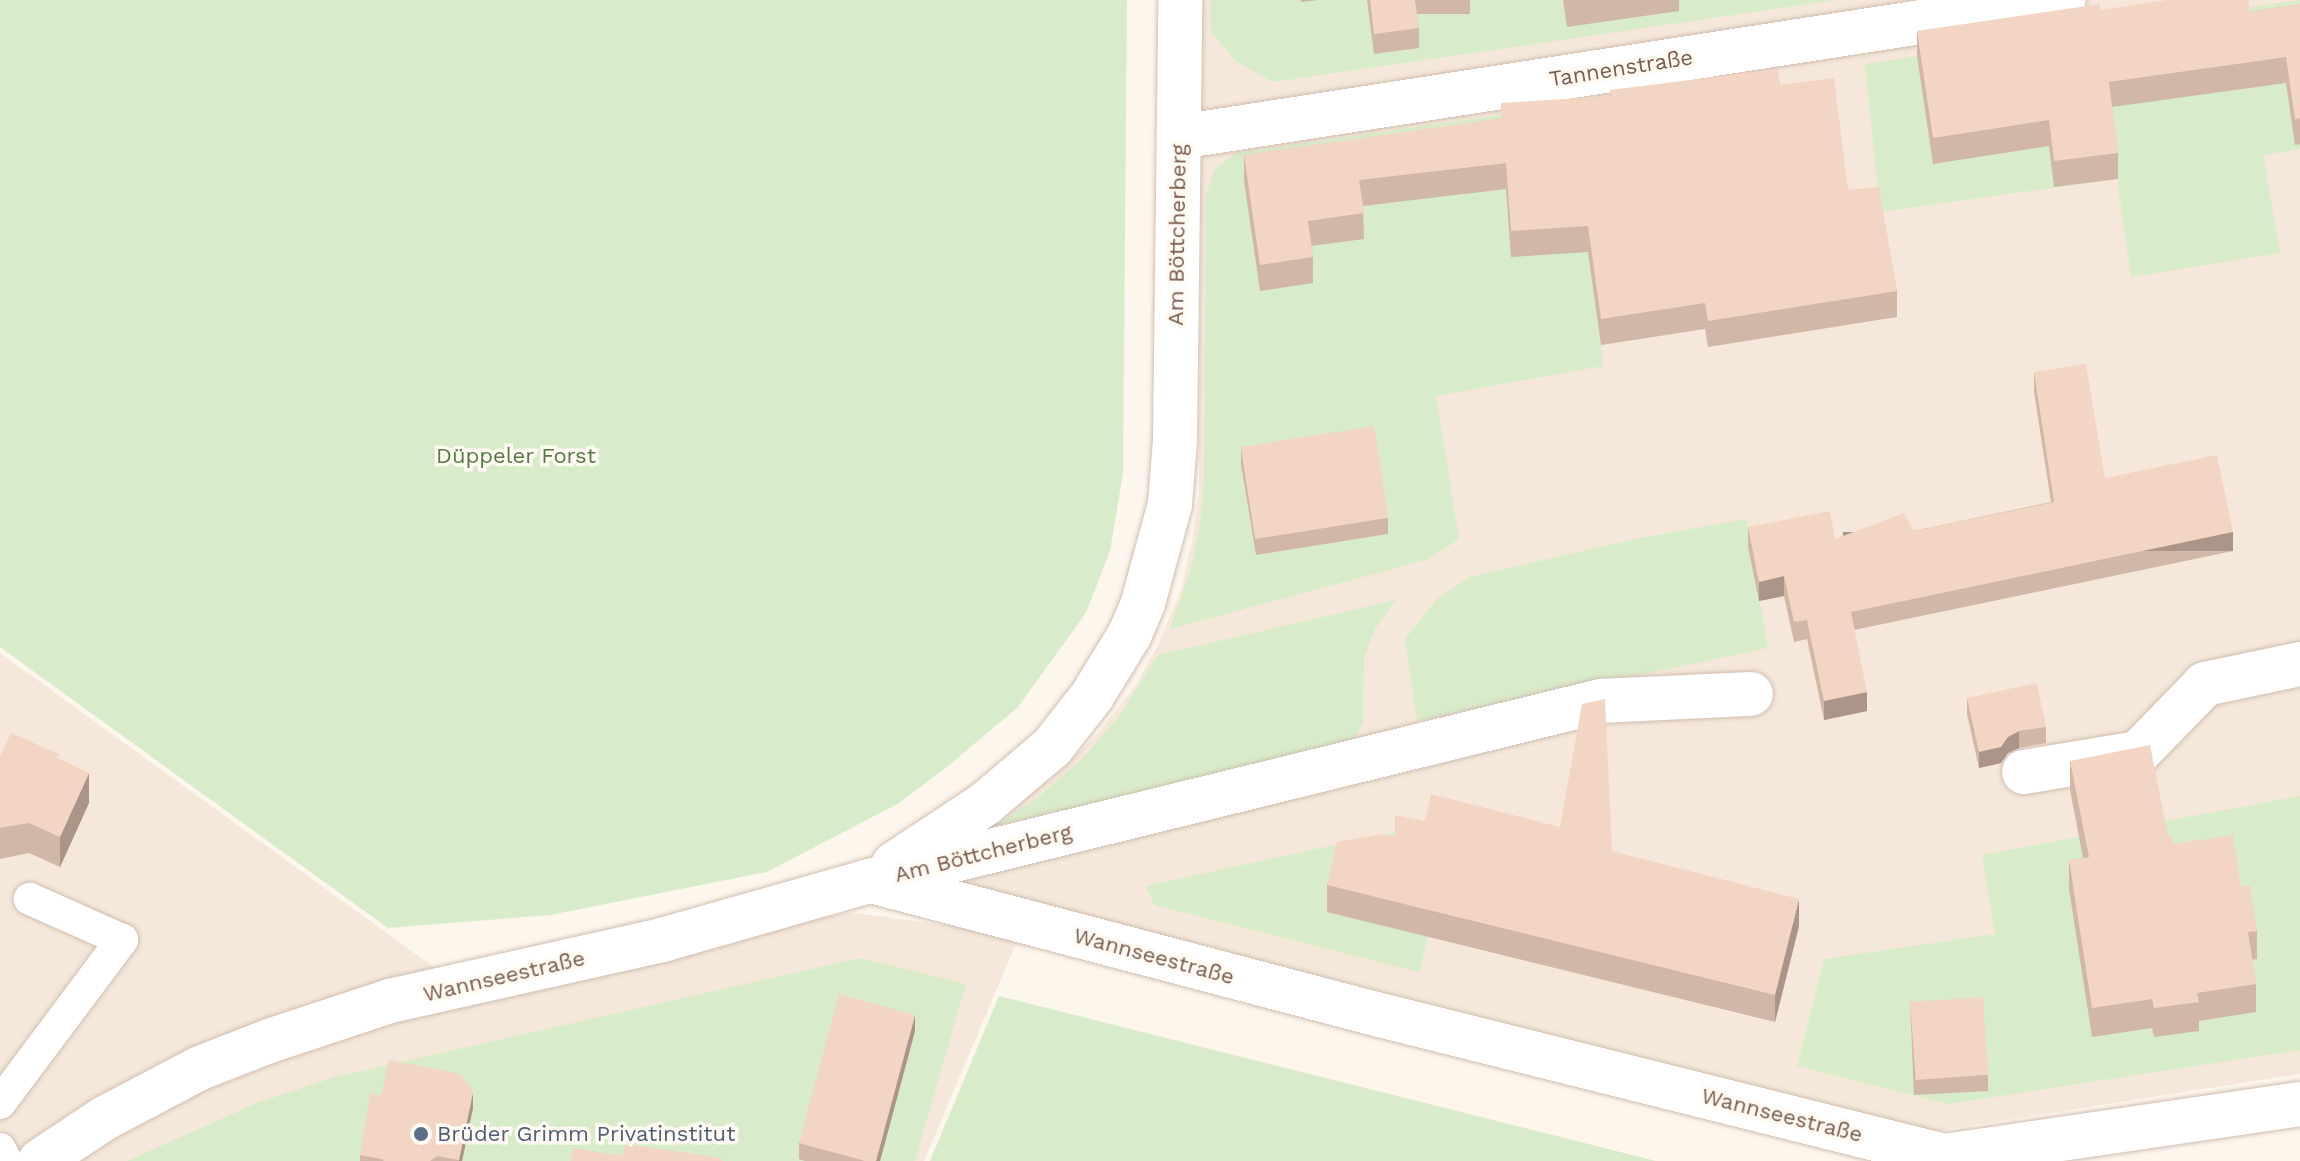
<!DOCTYPE html>
<meta charset="utf-8">
<style>
body{margin:0}
#map{position:relative;width:2300px;height:1161px;overflow:hidden;background:#fdf6ec;font-family:"Work Sans",sans-serif}
div>[style]{position:absolute}
.residential>*{inset:0;background:#f5e8da}
.green>*{inset:0;background:#d8ecc9}
.roads{filter:drop-shadow(0 0 2px #d1beb0) drop-shadow(0 0 2px #d1beb0)}
.lane>*{height:32px;margin:-16px;padding:0 16px;transform-origin:16px;border-radius:16px;background:#fff}
.street>*{height:44px;margin:-22px;padding:0 22px;transform-origin:22px;border-radius:22px;background:#fff}
.wall>*{inset:0;background:#d1b7a8}
.shaded-wall>*{inset:0;background:#aa9588;transform-origin:0 0}
.building>*{inset:0;background:#f3d5c3;transform-origin:0 0}
.dots>*{width:22px;height:22px;translate:-50% -50%;box-sizing:border-box;border:4px solid #fffaf3;border-radius:50%}
span{translate:-50% -50%;white-space:nowrap;text-align:center;line-height:1.15;-webkit-text-stroke:7px #fffaf3;paint-order:stroke}
.street-label{font-size:22px;color:#7a5c4d}
.park-label{font-size:22px;color:#537a41}
.service-label{font-size:22px;color:#4e5e75}
.left{translate:0 -50%;text-align:left}
</style>
<div id="map">
<div class="residential">
<div style="clip-path:polygon(1202px 0,2300px 0,2300px 1074px,1935px 1131px,963px 886px,966px 832px,1000px 814px,1058px 773px,1099px 732px,1136px 685px,1158px 645px,1181px 590px,1192px 542px,1199px 492px)"></div>
<div style="clip-path:polygon(0 653px,435px 968px,853px 913px,986px 930px,1018px 939px,924px 1161px,0 1161px)"></div>
</div>
<div class="green">
<div style="clip-path:polygon(0 0,1127px 0,1123px 473px,1110px 551px,1086px 613px,1017px 708px,948px 766px,899px 803px,767px 872px,550px 915px,388px 928px,0 647px)"></div>
<div style="clip-path:polygon(1210px 0,1836px 0,1273px 82px,1237px 62px,1210px 31px)"></div>
<div style="clip-path:polygon(2300px 0,2300px 149px,2263px 155px,2280px 253px,2131px 277px,2117px 179px,1880px 212px,1865px 64px)"></div>
<div style="clip-path:polygon(1577px 104px,1603px 366px,1436px 396px,1459px 539px,1429px 559px,1170px 629px,1192px 566px,1200px 522px,1204px 478px,1206px 195px,1215px 169px,1236px 153px)"></div>
<div style="clip-path:polygon(1746px 519px,1768px 648px,1417px 721px,1405px 639px,1437px 599px,1470px 577px,1635px 539px)"></div>
<div style="clip-path:polygon(1396px 600px,1375px 629px,1364px 658px,1363px 722px,1356px 737px,1347px 743px,995px 826px,1037px 798px,1081px 760px,1119px 716px,1158px 655px)"></div>
<div style="clip-path:polygon(2300px 796px,2300px 1050px,1948px 1104px,1797px 1066px,1824px 959px,1995px 934px,1982px 855px)"></div>
<div style="clip-path:polygon(1458px 818px,1419px 972px,1154px 905px,1146px 886px)"></div>
<div style="clip-path:polygon(860px 958px,966px 984px,915px 1161px,127px 1161px,257px 1103px,335px 1077px)"></div>
<div style="clip-path:polygon(999px 996px,1656px 1161px,930px 1161px)"></div>
</div>
<div class="roads">
<div class="lane">
<div style="left:0;top:1103px;width:204px;rotate:-53.2deg"></div>
<div style="left:122px;top:940px;width:101px;rotate:-156deg"></div>
<div style="left:0;top:1149px;width:13px;rotate:63deg"></div>
</div>
<div class="street">
<div style="left:1179px;top:137px;width:895px;rotate:-8.81deg"></div>
<div style="left:2024px;top:772px;width:116px;rotate:-9.5deg"></div>
<div style="left:2138px;top:753px;width:96px;rotate:-45.8deg"></div>
<div style="left:2205px;top:684px;width:97px;rotate:-11.9deg"></div>
<div style="left:894px;top:864px;width:110px;rotate:-33.5deg"></div>
<div style="left:986px;top:803px;width:87px;rotate:-40.3deg"></div>
<div style="left:1052px;top:747px;width:65px;rotate:-51.9deg"></div>
<div style="left:1092px;top:696px;width:73px;rotate:-58.5deg"></div>
<div style="left:1130px;top:634px;width:34px;rotate:-67deg"></div>
<div style="left:1143px;top:603px;width:103px;rotate:-74.7deg"></div>
<div style="left:1170px;top:504px;width:64px;rotate:-85.5deg"></div>
<div style="left:1175px;top:440px;width:440px;rotate:-89.3deg"></div>
<div style="left:875px;top:882px;width:514px;rotate:14.77deg"></div>
<div style="left:1372px;top:1013px;width:590px;rotate:14.04deg"></div>
<div style="left:1944px;top:1156px;width:360px;rotate:-8.3deg"></div>
<div style="left:40px;top:1161px;width:78px;rotate:-33.5deg"></div>
<div style="left:105px;top:1118px;width:107px;rotate:-27.8deg"></div>
<div style="left:200px;top:1068px;width:77px;rotate:-21.3deg"></div>
<div style="left:272px;top:1040px;width:124px;rotate:-18.3deg"></div>
<div style="left:390px;top:1001px;width:279px;rotate:-12.6deg"></div>
<div style="left:662px;top:940px;width:215px;rotate:-15.9deg"></div>
<div style="left:869px;top:881px;width:754px;rotate:-13.82deg"></div>
<div style="left:1601px;top:701px;width:150px;rotate:-2.7deg"></div>
</div>
</div>
<div class="wall">
<div style="clip-path:polygon(1301px 0,1319px 0,1301px 2px)"></div>
<div style="clip-path:polygon(1367px 0,1470px 0,1470px 14px,1417px 14px,1419px 28px,1419px 48px,1374px 54px)"></div>
<div style="clip-path:polygon(1563px 0,1679px 0,1679px 11px,1567px 27px)"></div>
<div style="clip-path:polygon(2300px 4px,2300px 144px,2295px 145px,2286px 83px,2112px 107px,2118px 153px,2118px 179px,2054px 187px,2049px 146px,1933px 164px,1917px 56px,1917px 31px,2100px 10px,2250px 12px)"></div>
<div style="clip-path:polygon(1780px 85px,1848px 190px,1897px 291px,1897px 317px,1708px 347px,1705px 329px,1601px 345px,1588px 252px,1511px 257px,1506px 189px,1363px 206px,1364px 239px,1311px 246px,1313px 257px,1313px 283px,1260px 291px,1244px 181px,1244px 155px,1501px 119px,1610px 96px,1610px 90px)"></div>
<div style="clip-path:polygon(2034px 372px,2105px 478px,2233px 551px,1854px 630px,1867px 711px,1824px 720px,1807px 639px,1794px 642px,1784px 596px,1759px 601px,1748px 547px,1748px 527px,1835px 539px,1914px 531px,2051px 502px,2034px 392px)"></div>
<div style="clip-path:polygon(1241px 448px,1388px 518px,1388px 534px,1256px 555px,1241px 464px)"></div>
<div style="clip-path:polygon(1967px 698px,2046px 727px,2046px 743px,2019px 748px,2008px 753px,2001px 763px,1979px 768px,1967px 714px)"></div>
<div style="clip-path:polygon(0 756px,59px 759px,89px 803px,60px 867px,29px 853px,0 859px)"></div>
<div style="clip-path:polygon(2070px 761px,2168px 836px,2173px 844px,2241px 887px,2257px 931px,2257px 959px,2252px 960px,2256px 984px,2256px 1012px,2199px 1021px,2199px 1031px,2154px 1037px,2152px 1028px,2092px 1037px,2069px 889px,2069px 860px,2083px 858px,2070px 790px)"></div>
<div style="clip-path:polygon(1425px 821px,1799px 926px,1775px 1022px,1327px 912px,1327px 885px,1395px 837px)"></div>
<div style="clip-path:polygon(1910px 1001px,1988px 1075px,1988px 1091px,1914px 1095px)"></div>
<div style="clip-path:polygon(915px 1031px,880px 1161px,805px 1161px,799px 1159px,799px 1143px)"></div>
<div style="clip-path:polygon(473px 1108px,462px 1161px,360px 1161px,360px 1155px)"></div>
</div>
<div class="shaded-wall">
<div style="left:2233px;top:532px;width:19px;height:390px;rotate:90deg"></div>
<div style="clip-path:polygon(1784px 576px,1784px 596px,1759px 601px,1759px 582px)"></div>
<div style="clip-path:polygon(1867px 692px,1867px 711px,1824px 720px,1824px 701px)"></div>
<div style="clip-path:polygon(2019px 731px,2019px 748px,2008px 753px,2001px 763px,1979px 768px,1979px 752px)"></div>
<div style="clip-path:polygon(89px 773px,89px 803px,60px 867px,60px 837px)"></div>
<div style="clip-path:polygon(1799px 899px,1799px 926px,1775px 1022px,1775px 995px)"></div>
<div style="clip-path:polygon(915px 1015px,915px 1031px,880px 1161px,876px 1161px)"></div>
<div style="clip-path:polygon(473px 1092px,473px 1108px,462px 1161px,459px 1161px)"></div>
</div>
<div class="building">
<div style="clip-path:polygon(1370px 0,1415px 0,1419px 28px,1374px 34px)"></div>
<div style="clip-path:polygon(2167px 0,2248px 0,2250px 12px,2300px 4px,2300px 118px,2295px 119px,2286px 57px,2109px 82px,2118px 153px,2054px 161px,2049px 120px,1933px 138px,1917px 31px,2100px 4px,2100px 10px)"></div>
<div style="clip-path:polygon(1778px 69px,1780px 85px,1834px 78px,1848px 190px,1879px 187px,1897px 291px,1708px 321px,1705px 303px,1601px 319px,1588px 226px,1511px 231px,1506px 163px,1359px 180px,1364px 213px,1308px 221px,1313px 257px,1260px 265px,1244px 155px,1501px 118px,1501px 103px,1611px 96px,1610px 90px)"></div>
<div style="clip-path:polygon(2086px 364px,2105px 478px,2217px 455px,2233px 532px,1851px 612px,1867px 692px,1824px 701px,1807px 620px,1794px 622px,1784px 576px,1759px 582px,1748px 527px,1830px 511px,1835px 539px,1904px 513px,1914px 531px,2054px 502px,2034px 372px)"></div>
<div style="left:1374px;top:426px;width:93px;height:135px;rotate:81deg"></div>
<div style="clip-path:polygon(2037px 683px,2046px 727px,2019px 731px,2008px 737px,2001px 747px,1979px 752px,1967px 698px)"></div>
<div style="clip-path:polygon(1605px 699px,1612px 851px,1799px 899px,1775px 995px,1327px 885px,1337px 842px,1384px 834px,1395px 837px,1395px 815px,1425px 821px,1431px 794px,1560px 827px,1582px 704px)"></div>
<div style="clip-path:polygon(11px 733px,59px 754px,57px 758px,89px 773px,60px 837px,29px 823px,0 828px,0 756px)"></div>
<div style="clip-path:polygon(2150px 745px,2168px 836px,2172px 836px,2173px 844px,2233px 835px,2241px 887px,2250px 885px,2257px 931px,2248px 932px,2256px 984px,2197px 993px,2199px 1002px,2154px 1008px,2152px 999px,2092px 1008px,2069px 860px,2089px 857px,2070px 761px)"></div>
<div style="clip-path:polygon(839px 994px,915px 1015px,876px 1161px,865px 1161px,799px 1143px)"></div>
<div style="left:1983px;top:997px;width:78px;height:73px;rotate:86deg"></div>
<div style="clip-path:polygon(389px 1060px,461px 1074px,473px 1092px,459px 1160px,437px 1156px,430px 1161px,384px 1161px,382px 1159px,360px 1155px,370px 1093px,381px 1095px)"></div>
<div style="clip-path:polygon(625px 1144px,722px 1158px,722px 1161px,571px 1161px,573px 1148px,622px 1156px)"></div>
</div>
<div class="dots">
<div style="left:421px;top:1134px;background:#5c6f8a"></div>
</div>
<div class="street-label">
<span style="left:1621px;top:68px;rotate:-9deg">Tannenstraße</span>
<span style="left:1177px;top:235px;rotate:-89deg">Am Böttcherberg</span>
<span style="left:983px;top:853px;rotate:-14deg">Am Böttcherberg</span>
<span style="left:1154px;top:956px;rotate:15deg">Wannseestraße</span>
<span style="left:504px;top:976px;rotate:-13deg">Wannseestraße</span>
<span style="left:1782px;top:1115px;rotate:14deg">Wannseestraße</span>
</div>
<div class="park-label">
<span style="left:516px;top:456px">Düppeler Forst</span>
</div>
<div class="service-label">
<span class="left" style="left:437px;top:1134px">Brüder Grimm Privatinstitut</span>
</div>
</div>
